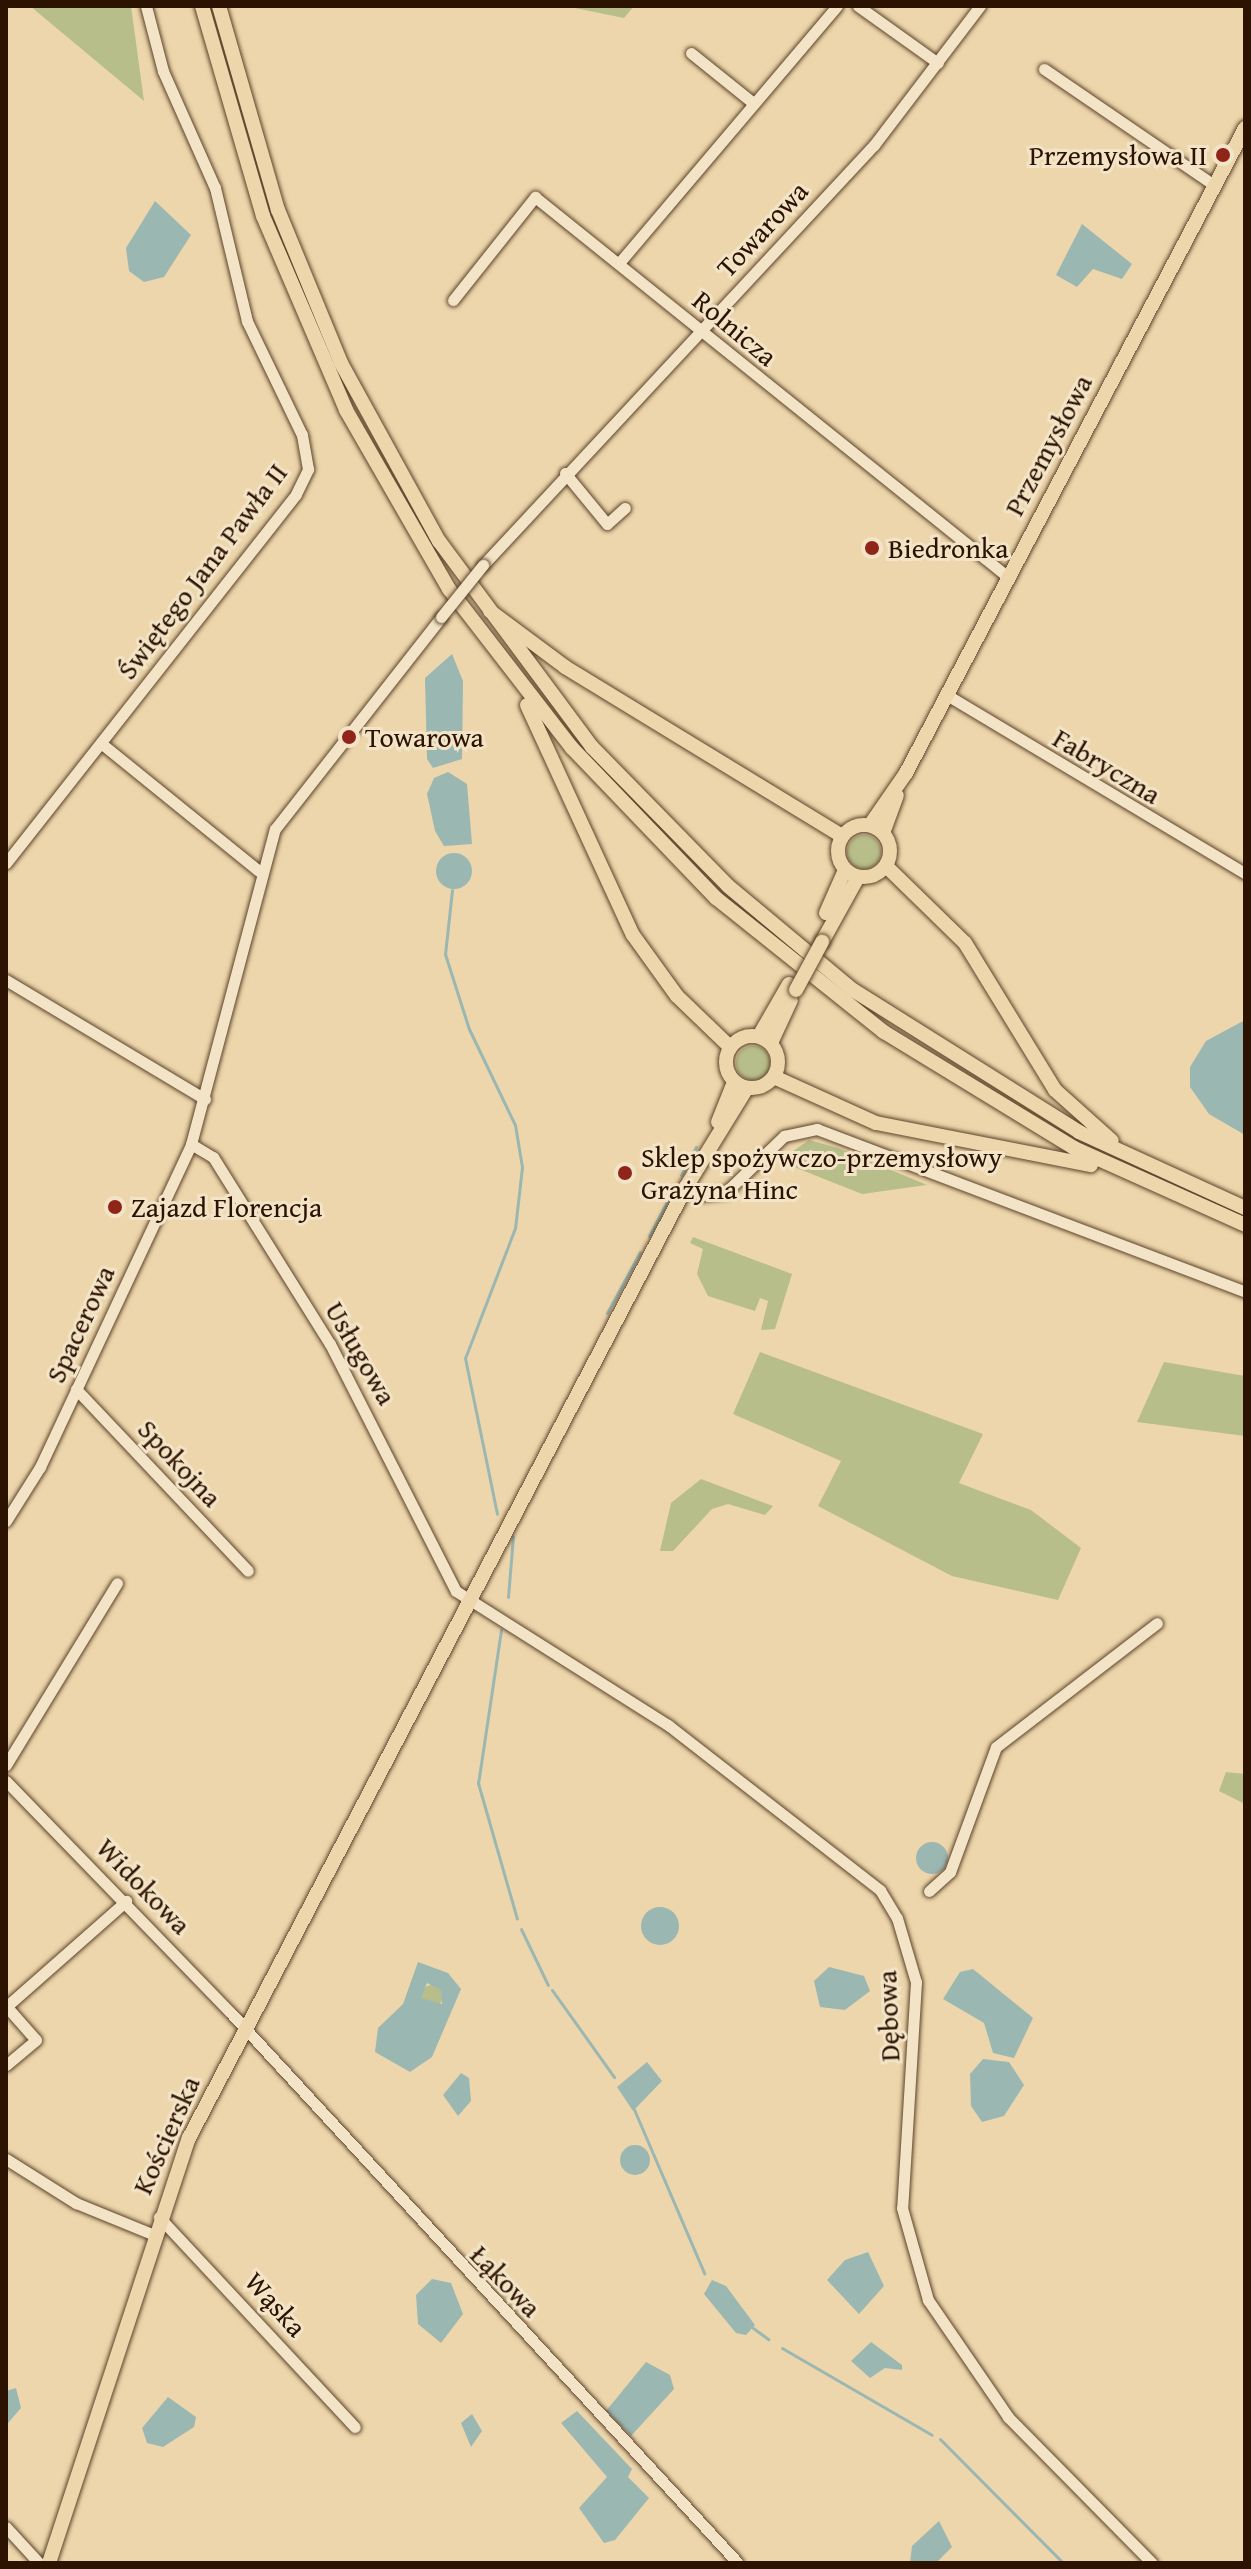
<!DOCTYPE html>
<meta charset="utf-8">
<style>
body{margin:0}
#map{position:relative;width:1251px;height:2569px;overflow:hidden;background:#edd6ab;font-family:"Gentium Book Plus",serif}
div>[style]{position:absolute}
.green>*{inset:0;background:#b8be89}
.round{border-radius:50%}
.water>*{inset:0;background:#9bb7b2}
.stream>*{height:3px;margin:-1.5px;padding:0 1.5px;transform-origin:1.5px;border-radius:1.5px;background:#9bb7b2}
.roads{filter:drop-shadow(0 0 2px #5c432b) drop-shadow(0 0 2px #5c432b)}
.minor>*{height:11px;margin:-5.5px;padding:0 5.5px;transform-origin:5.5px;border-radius:5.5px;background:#f3e4c8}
.major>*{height:14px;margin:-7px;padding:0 7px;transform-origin:7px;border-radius:7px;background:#edd6ab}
.major>.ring{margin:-7px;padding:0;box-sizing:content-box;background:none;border:14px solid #edd6ab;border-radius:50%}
.bridges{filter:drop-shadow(0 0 2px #5c432b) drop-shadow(0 0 2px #5c432b)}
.minor-bridge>*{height:11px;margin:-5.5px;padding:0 5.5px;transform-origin:5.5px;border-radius:5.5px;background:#f3e4c8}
.major-bridge>*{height:14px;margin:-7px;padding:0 7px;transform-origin:7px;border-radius:7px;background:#edd6ab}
.dots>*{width:22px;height:22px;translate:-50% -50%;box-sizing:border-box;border:4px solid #f3e4c8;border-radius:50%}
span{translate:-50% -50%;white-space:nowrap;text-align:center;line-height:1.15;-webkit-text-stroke:6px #f3e4c8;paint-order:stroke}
.poi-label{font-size:28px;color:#2c1200}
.right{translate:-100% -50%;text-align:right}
.left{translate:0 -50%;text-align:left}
.street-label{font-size:28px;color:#2c1200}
.frame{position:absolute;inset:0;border:8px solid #2c1200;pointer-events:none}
</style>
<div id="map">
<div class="green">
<div style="clip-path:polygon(30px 6px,131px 6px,144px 101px)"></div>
<div style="clip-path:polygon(565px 6px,634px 6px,624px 18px)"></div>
<div class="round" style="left:847px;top:835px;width:34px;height:34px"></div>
<div class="round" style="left:736px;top:1046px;width:34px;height:34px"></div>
<div style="clip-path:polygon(809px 1140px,838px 1148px,927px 1185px,862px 1194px,779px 1161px)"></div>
<div style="clip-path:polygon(693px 1237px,792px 1274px,775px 1329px,761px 1330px,768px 1301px,760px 1298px,755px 1311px,708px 1296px,697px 1274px,703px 1249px,690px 1243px)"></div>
<div style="clip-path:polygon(760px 1352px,983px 1434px,959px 1483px,1031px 1510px,1081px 1548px,1058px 1600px,952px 1576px,818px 1506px,841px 1461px,733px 1414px)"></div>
<div style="clip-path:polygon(1164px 1362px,1245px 1376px,1245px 1436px,1137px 1422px)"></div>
<div style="clip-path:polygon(701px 1479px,773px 1506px,765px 1515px,728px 1504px,712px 1509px,673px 1551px,660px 1551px,671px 1503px)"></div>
<div style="clip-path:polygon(1226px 1772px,1245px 1774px,1245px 1804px,1219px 1791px)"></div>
<div class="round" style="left:421px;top:1985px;width:22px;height:22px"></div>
</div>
<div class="water">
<div style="clip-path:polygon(155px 201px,191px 235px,164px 277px,144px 282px,129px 271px,126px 248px)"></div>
<div style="clip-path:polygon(1082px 224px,1132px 264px,1122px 279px,1093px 269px,1077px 287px,1056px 275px)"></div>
<div style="clip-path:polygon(452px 654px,463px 681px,462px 759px,433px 768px,427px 759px,425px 678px)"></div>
<div style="clip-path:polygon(448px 772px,467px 784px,472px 844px,444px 846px,435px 831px,427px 794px,434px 778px)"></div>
<div class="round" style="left:436px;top:853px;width:36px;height:36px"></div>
<div style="clip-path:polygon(1245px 1020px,1245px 1135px,1209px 1114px,1190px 1087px,1190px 1067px,1206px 1041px)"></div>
<div class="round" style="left:916px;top:1842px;width:32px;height:32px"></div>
<div class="round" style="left:641px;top:1907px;width:38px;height:38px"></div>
<div style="clip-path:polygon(evenodd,418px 1962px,448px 1973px,461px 1989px,432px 2057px,410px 2072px,375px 2052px,378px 2028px,403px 2004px,418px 1962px,427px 1983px,441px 1990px,442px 2004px,421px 1998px,427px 1983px)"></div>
<div style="clip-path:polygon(829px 1967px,864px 1976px,870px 1991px,845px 2010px,820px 2007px,814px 1981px)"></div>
<div style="clip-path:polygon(973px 1969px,1033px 2018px,1014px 2058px,993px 2053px,984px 2023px,943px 1999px,960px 1972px)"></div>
<div style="clip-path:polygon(983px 2059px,1009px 2062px,1024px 2085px,1004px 2116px,982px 2122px,971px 2106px,970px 2074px)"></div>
<div style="clip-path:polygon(647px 2062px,662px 2081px,633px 2111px,617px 2087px)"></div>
<div style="clip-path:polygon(461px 2073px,469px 2078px,471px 2101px,458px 2116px,443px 2095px)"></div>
<div class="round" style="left:620px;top:2145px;width:30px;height:30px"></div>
<div style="clip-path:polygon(868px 2252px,884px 2286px,859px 2314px,827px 2280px,845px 2260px)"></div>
<div style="clip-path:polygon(432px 2279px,451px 2283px,463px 2314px,441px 2343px,418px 2324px,416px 2295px)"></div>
<div style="clip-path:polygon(712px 2280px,726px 2286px,755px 2325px,746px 2335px,736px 2333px,704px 2294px)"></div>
<div style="clip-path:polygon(871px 2342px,902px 2365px,902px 2370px,885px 2368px,870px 2378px,851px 2361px)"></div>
<div style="clip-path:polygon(646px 2362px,670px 2375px,674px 2389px,631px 2436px,606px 2411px)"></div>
<div style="clip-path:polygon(16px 2388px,21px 2408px,8px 2423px,6px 2391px)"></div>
<div style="clip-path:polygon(168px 2397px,196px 2417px,194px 2427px,163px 2447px,147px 2443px,142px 2428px)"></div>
<div style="clip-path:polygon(577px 2411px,632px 2469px,628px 2477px,649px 2498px,615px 2540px,604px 2543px,579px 2508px,607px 2477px,561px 2423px)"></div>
<div style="clip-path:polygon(472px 2414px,482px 2431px,471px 2447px,461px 2423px)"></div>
<div style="clip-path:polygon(939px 2521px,952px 2547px,936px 2563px,910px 2563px,912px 2546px)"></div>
</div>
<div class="stream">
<div style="left:452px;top:890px;width:64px;rotate:96.2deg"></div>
<div style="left:445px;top:954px;width:79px;rotate:72.3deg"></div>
<div style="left:469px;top:1029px;width:106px;rotate:64.4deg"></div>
<div style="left:515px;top:1125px;width:43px;rotate:80.5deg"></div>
<div style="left:522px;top:1167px;width:61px;rotate:96.5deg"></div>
<div style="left:515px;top:1228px;width:139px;rotate:111deg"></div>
<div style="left:465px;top:1358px;width:159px;rotate:78.4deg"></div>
<div style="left:681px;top:1175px;width:32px;rotate:-62deg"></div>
<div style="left:649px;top:1236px;width:52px;rotate:-62.4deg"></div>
<div style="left:607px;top:1313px;width:69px;rotate:-61.6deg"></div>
<div style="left:508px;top:1597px;width:61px;rotate:-85.3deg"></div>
<div style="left:501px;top:1630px;width:155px;rotate:98.5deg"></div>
<div style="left:478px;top:1783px;width:141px;rotate:74deg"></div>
<div style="left:521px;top:1929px;width:62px;rotate:64.3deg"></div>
<div style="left:552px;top:1990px;width:107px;rotate:54.5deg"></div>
<div style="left:633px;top:2107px;width:181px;rotate:66.8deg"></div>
<div style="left:753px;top:2328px;width:19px;rotate:36deg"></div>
<div style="left:782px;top:2348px;width:173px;rotate:30.1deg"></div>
<div style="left:940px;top:2439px;width:175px;rotate:45.2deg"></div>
</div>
<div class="roads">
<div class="minor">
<div style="left:858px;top:6px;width:98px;rotate:35.5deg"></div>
<div style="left:691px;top:53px;width:78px;rotate:38.8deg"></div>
<div style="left:1044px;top:69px;width:206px;rotate:34.3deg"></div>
<div style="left:619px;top:263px;width:337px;rotate:-49.7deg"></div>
<div style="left:453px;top:300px;width:132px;rotate:-51.5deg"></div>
<div style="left:535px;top:197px;width:607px;rotate:38.78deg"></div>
<div style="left:565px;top:473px;width:66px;rotate:50.5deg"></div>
<div style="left:607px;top:524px;width:24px;rotate:-42deg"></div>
<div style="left:483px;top:565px;width:574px;rotate:-47.05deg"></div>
<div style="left:874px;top:145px;width:175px;rotate:-52.7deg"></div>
<div style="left:947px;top:695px;width:347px;rotate:30.9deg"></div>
<div style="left:102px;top:744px;width:202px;rotate:39deg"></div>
<div style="left:6px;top:863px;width:469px;rotate:-51.8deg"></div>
<div style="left:296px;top:494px;width:28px;rotate:-64deg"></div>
<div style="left:308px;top:469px;width:35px;rotate:-100deg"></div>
<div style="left:302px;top:435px;width:127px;rotate:-115.8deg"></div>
<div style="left:247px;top:321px;width:137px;rotate:-103.5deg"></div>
<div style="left:215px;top:188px;width:128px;rotate:-114deg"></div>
<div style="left:163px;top:71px;width:67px;rotate:-104.7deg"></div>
<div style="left:6px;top:980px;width:232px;rotate:30.9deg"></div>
<div style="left:191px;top:1144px;width:26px;rotate:31deg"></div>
<div style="left:213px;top:1157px;width:221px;rotate:58deg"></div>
<div style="left:330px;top:1344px;width:277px;rotate:63deg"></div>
<div style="left:456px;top:1591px;width:251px;rotate:32.3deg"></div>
<div style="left:668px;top:1725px;width:269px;rotate:37.9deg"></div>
<div style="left:880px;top:1890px;width:33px;rotate:59deg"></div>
<div style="left:897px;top:1918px;width:67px;rotate:73.5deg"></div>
<div style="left:916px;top:1982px;width:226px;rotate:93.5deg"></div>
<div style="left:902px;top:2208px;width:96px;rotate:74.2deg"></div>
<div style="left:928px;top:2300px;width:142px;rotate:55.6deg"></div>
<div style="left:1008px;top:2417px;width:205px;rotate:45.4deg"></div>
<div style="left:686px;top:1187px;width:18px;rotate:27deg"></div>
<div style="left:702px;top:1195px;width:24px;rotate:-7deg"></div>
<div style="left:726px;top:1192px;width:81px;rotate:-44deg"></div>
<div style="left:784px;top:1136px;width:34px;rotate:-12deg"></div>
<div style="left:817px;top:1129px;width:458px;rotate:20.8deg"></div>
<div style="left:76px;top:1389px;width:250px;rotate:46.6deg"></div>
<div style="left:6px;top:1521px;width:64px;rotate:-57.8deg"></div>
<div style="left:40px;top:1467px;width:357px;rotate:-64.9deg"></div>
<div style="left:191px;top:1144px;width:326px;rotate:-75.1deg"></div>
<div style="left:275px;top:829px;width:269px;rotate:-51.9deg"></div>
<div style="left:6px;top:1765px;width:213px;rotate:-58.6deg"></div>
<div style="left:6px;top:1781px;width:322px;rotate:45.9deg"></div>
<div style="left:230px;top:2012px;width:749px;rotate:47.33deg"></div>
<div style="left:929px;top:1891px;width:28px;rotate:-42deg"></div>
<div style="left:950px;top:1872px;width:133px;rotate:-69.8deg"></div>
<div style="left:996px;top:1747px;width:203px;rotate:-37.6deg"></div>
<div style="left:6px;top:2006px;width:45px;rotate:48.6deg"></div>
<div style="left:36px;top:2040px;width:39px;rotate:140deg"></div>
<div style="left:7px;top:2006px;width:159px;rotate:-41.4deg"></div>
<div style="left:6px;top:2159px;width:83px;rotate:32.2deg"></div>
<div style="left:76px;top:2203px;width:82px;rotate:22.2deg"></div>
<div style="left:159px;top:2217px;width:287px;rotate:47deg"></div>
<div style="left:6px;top:2527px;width:49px;rotate:47.5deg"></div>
</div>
<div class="major">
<div style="left:202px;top:6px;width:219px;rotate:73.8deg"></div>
<div style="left:263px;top:216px;width:211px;rotate:66.8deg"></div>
<div style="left:346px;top:410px;width:207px;rotate:60.1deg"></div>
<div style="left:449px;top:589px;width:201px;rotate:52.3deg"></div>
<div style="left:572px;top:748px;width:208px;rotate:46.2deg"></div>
<div style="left:716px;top:898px;width:215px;rotate:38.6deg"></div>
<div style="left:884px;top:1032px;width:223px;rotate:31.4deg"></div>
<div style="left:1074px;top:1148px;width:188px;rotate:24.2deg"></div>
<div style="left:219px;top:6px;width:212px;rotate:73.9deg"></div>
<div style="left:278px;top:210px;width:165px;rotate:67.6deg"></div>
<div style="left:341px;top:363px;width:203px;rotate:61.2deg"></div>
<div style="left:439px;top:541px;width:257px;rotate:53.4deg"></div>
<div style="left:592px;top:747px;width:194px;rotate:45.6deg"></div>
<div style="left:728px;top:886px;width:163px;rotate:39.8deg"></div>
<div style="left:853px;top:990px;width:267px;rotate:32.1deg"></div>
<div style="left:1079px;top:1132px;width:183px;rotate:24.6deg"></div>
<div style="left:490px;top:611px;width:94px;rotate:36.7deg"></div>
<div style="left:565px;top:667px;width:324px;rotate:31.4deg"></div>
<div style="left:527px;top:705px;width:253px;rotate:65.3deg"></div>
<div style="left:633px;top:935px;width:75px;rotate:54.2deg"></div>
<div style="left:677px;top:996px;width:74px;rotate:43.9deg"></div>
<div class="ring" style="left:838px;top:825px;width:38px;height:38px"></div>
<div style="left:870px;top:825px;width:63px;rotate:-55.3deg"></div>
<div style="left:906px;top:773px;width:729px;rotate:-62.27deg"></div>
<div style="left:883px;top:833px;width:40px;rotate:-69.8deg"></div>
<div style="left:886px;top:866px;width:110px;rotate:44.3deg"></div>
<div style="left:965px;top:943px;width:172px;rotate:58.5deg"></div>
<div style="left:1055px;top:1090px;width:76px;rotate:41.8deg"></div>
<div style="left:826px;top:913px;width:47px;rotate:-66.2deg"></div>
<div style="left:822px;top:942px;width:74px;rotate:-61deg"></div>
<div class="ring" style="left:726px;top:1036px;width:38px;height:38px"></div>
<div style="left:759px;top:1036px;width:60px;rotate:-60deg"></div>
<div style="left:771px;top:1043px;width:47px;rotate:-65.1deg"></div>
<div style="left:774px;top:1077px;width:112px;rotate:24.3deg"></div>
<div style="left:876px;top:1123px;width:219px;rotate:11.1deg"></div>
<div style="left:718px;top:1122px;width:43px;rotate:-68.2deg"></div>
<div style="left:49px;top:2563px;width:447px;rotate:-71.8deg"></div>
<div style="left:189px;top:2138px;width:1073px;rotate:-62.41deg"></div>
<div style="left:686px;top:1187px;width:116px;rotate:-58.4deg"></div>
</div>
</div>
<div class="bridges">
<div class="minor-bridge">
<div style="left:441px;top:617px;width:67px;rotate:-51.1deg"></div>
</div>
<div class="major-bridge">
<div style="left:796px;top:990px;width:55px;rotate:-61.6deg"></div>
</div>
</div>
<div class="dots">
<div style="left:1223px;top:155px;background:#8f2418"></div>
<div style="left:872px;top:548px;background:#8f2418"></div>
<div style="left:349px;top:737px;background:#8f2418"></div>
<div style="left:625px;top:1173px;background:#8f2418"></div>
<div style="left:115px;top:1207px;background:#8f2418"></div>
</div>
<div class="poi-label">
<span class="right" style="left:1207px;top:155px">Przemysłowa II</span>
<span class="left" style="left:888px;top:548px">Biedronka</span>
<span class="left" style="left:365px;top:737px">Towarowa</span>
<span class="left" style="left:641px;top:1173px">Sklep spożywczo-przemysłowy<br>Grażyna Hinc</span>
<span class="left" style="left:131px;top:1207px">Zajazd Florencja</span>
</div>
<div class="street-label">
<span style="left:762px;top:229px;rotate:-47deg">Towarowa</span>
<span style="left:735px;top:328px;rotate:40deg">Rolnicza</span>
<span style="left:1048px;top:445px;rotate:-62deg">Przemysłowa</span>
<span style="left:202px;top:571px;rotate:-53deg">Świętego Jana Pawła II</span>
<span style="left:1107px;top:766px;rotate:31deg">Fabryczna</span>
<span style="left:80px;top:1324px;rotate:-65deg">Spacerowa</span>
<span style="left:361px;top:1353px;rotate:60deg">Usługowa</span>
<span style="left:180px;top:1463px;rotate:47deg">Spokojna</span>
<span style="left:144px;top:1886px;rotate:46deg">Widokowa</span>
<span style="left:888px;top:2016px;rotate:-92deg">Dębowa</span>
<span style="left:166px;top:2135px;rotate:-66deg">Kościerska</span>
<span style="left:506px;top:2281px;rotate:46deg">Łąkowa</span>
<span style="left:276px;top:2304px;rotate:48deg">Wąska</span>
</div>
<div class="frame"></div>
</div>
